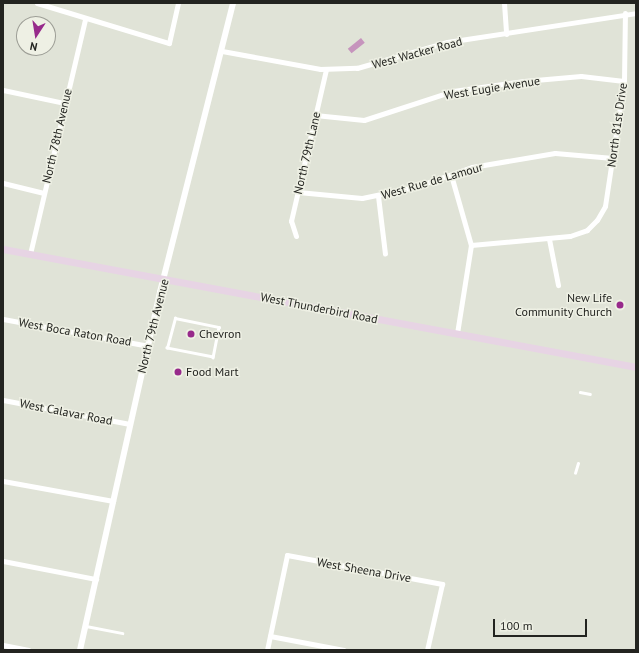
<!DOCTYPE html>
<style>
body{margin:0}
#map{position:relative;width:639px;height:653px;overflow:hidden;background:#e0e3d7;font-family:"PT Sans",sans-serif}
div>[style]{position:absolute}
.water>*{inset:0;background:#c694bd;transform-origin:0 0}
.service>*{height:2.5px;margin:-1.25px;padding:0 1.25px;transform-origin:1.25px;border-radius:1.25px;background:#fff}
.minor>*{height:5px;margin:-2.5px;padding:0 2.5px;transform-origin:2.5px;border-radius:2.5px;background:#fff}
.tertiary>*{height:6px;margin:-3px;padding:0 3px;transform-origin:3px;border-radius:3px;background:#fff}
.secondary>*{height:7px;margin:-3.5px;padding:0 3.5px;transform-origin:3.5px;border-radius:3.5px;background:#e7d4e4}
.dots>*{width:11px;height:11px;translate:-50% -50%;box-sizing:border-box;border:2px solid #eef0e4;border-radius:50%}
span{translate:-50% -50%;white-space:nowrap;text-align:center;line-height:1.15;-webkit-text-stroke:3px #eef0e4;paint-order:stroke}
.street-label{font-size:12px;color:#232420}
.poi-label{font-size:12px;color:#232420}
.right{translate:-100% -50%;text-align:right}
.left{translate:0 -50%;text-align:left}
.frame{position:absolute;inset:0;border:4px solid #232420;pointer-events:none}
.north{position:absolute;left:16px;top:16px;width:40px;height:40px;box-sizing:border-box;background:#eef0e4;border:1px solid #9d9e96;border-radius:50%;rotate:192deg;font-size:11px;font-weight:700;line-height:16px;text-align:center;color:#232420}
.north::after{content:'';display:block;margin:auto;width:14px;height:18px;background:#972a8b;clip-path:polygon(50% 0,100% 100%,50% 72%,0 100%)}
.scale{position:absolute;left:493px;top:619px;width:94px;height:18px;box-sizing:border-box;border:2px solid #232420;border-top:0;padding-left:5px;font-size:12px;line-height:14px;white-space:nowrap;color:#232420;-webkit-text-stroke:3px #eef0e4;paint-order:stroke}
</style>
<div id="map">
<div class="water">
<div style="left:361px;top:38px;width:6px;height:17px;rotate:51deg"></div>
</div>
<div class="service">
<div style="left:175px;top:318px;width:45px;rotate:11.6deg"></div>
<div style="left:219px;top:327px;width:31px;rotate:101deg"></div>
<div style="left:213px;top:357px;width:47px;rotate:-168.9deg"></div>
<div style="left:167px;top:348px;width:31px;rotate:-75deg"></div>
<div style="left:580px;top:392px;width:10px;rotate:11deg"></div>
<div style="left:575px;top:473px;width:10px;rotate:-73deg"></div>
<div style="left:86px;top:626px;width:37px;rotate:11deg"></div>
</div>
<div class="minor">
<div style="left:37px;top:3px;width:138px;rotate:16.9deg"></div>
<div style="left:169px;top:43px;width:41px;rotate:-77.3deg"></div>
<div style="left:504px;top:3px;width:31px;rotate:86deg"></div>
<div style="left:222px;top:51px;width:100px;rotate:10.4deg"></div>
<div style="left:320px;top:69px;width:37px;rotate:-2deg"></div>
<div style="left:357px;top:68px;width:94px;rotate:-16.1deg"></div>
<div style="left:447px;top:42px;width:191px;rotate:-8.7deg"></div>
<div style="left:3px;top:90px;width:62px;rotate:12deg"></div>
<div style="left:315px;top:115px;width:49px;rotate:5.8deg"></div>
<div style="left:364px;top:120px;width:94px;rotate:-18deg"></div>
<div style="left:453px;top:91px;width:72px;rotate:-8deg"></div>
<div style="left:524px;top:81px;width:57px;rotate:-5deg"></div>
<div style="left:581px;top:76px;width:43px;rotate:6.6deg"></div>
<div style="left:451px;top:175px;width:73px;rotate:74.1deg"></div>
<div style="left:471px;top:245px;width:89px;rotate:99deg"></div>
<div style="left:3px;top:183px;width:42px;rotate:13.7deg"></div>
<div style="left:298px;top:192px;width:64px;rotate:5.4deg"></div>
<div style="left:362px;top:198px;width:54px;rotate:-11.7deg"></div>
<div style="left:415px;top:187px;width:60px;rotate:-19.3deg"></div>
<div style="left:472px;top:167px;width:84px;rotate:-9.6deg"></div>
<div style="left:555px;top:153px;width:58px;rotate:4.9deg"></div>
<div style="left:378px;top:196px;width:58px;rotate:83.1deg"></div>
<div style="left:296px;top:236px;width:16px;rotate:-108deg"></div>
<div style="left:291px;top:221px;width:156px;rotate:-77deg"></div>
<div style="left:549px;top:239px;width:47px;rotate:78.9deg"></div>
<div style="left:471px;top:245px;width:99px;rotate:-5.2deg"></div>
<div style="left:570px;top:236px;width:18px;rotate:-19deg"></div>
<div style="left:587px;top:230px;width:14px;rotate:-45deg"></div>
<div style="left:597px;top:220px;width:16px;rotate:-60deg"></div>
<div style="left:605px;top:206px;width:126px;rotate:-81.4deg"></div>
<div style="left:624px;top:81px;width:68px;rotate:-89.2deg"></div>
<div style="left:30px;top:254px;width:241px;rotate:-76.8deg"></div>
<div style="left:3px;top:319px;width:147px;rotate:10.5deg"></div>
<div style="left:3px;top:400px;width:129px;rotate:10.7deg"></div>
<div style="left:3px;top:481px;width:112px;rotate:10.3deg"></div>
<div style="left:3px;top:561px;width:95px;rotate:11deg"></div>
<div style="left:270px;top:636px;width:75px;rotate:10.7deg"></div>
<div style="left:3px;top:645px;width:26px;rotate:11deg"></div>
<div style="left:267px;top:650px;width:97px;rotate:-78.1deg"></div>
<div style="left:287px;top:555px;width:158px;rotate:10.6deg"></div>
<div style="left:442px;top:584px;width:68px;rotate:102.8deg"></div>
</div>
<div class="tertiary">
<div style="left:80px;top:650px;width:367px;rotate:-77.4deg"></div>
<div style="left:160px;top:292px;width:298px;rotate:-75.8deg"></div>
</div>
<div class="secondary">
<div style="left:3px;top:249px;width:644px;rotate:10.56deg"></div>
</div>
<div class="dots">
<div style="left:620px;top:305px;background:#972a8b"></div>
<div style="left:191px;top:334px;background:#972a8b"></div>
<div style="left:178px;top:372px;background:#972a8b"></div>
</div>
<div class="street-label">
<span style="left:417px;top:53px;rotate:-15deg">West Wacker Road</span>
<span style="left:492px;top:88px;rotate:-9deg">West Eugie Avenue</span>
<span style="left:617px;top:125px;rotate:-82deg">North 81st Drive</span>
<span style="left:57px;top:136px;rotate:-77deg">North 78th Avenue</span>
<span style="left:307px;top:153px;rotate:-77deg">North 79th Lane</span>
<span style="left:432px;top:181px;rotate:-16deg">West Rue de Lamour</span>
<span style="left:319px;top:308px;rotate:11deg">West Thunderbird Road</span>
<span style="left:153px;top:326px;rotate:-76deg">North 79th Avenue</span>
<span style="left:75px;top:332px;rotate:10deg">West Boca Raton Road</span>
<span style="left:66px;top:412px;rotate:11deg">West Calavar Road</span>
<span style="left:364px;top:570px;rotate:10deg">West Sheena Drive</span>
</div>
<div class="poi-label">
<span class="right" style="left:612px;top:305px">New Life<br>Community Church</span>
<span class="left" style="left:199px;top:334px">Chevron</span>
<span class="left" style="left:186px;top:372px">Food Mart</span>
</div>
<div class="frame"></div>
<div class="north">N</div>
<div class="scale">100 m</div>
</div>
